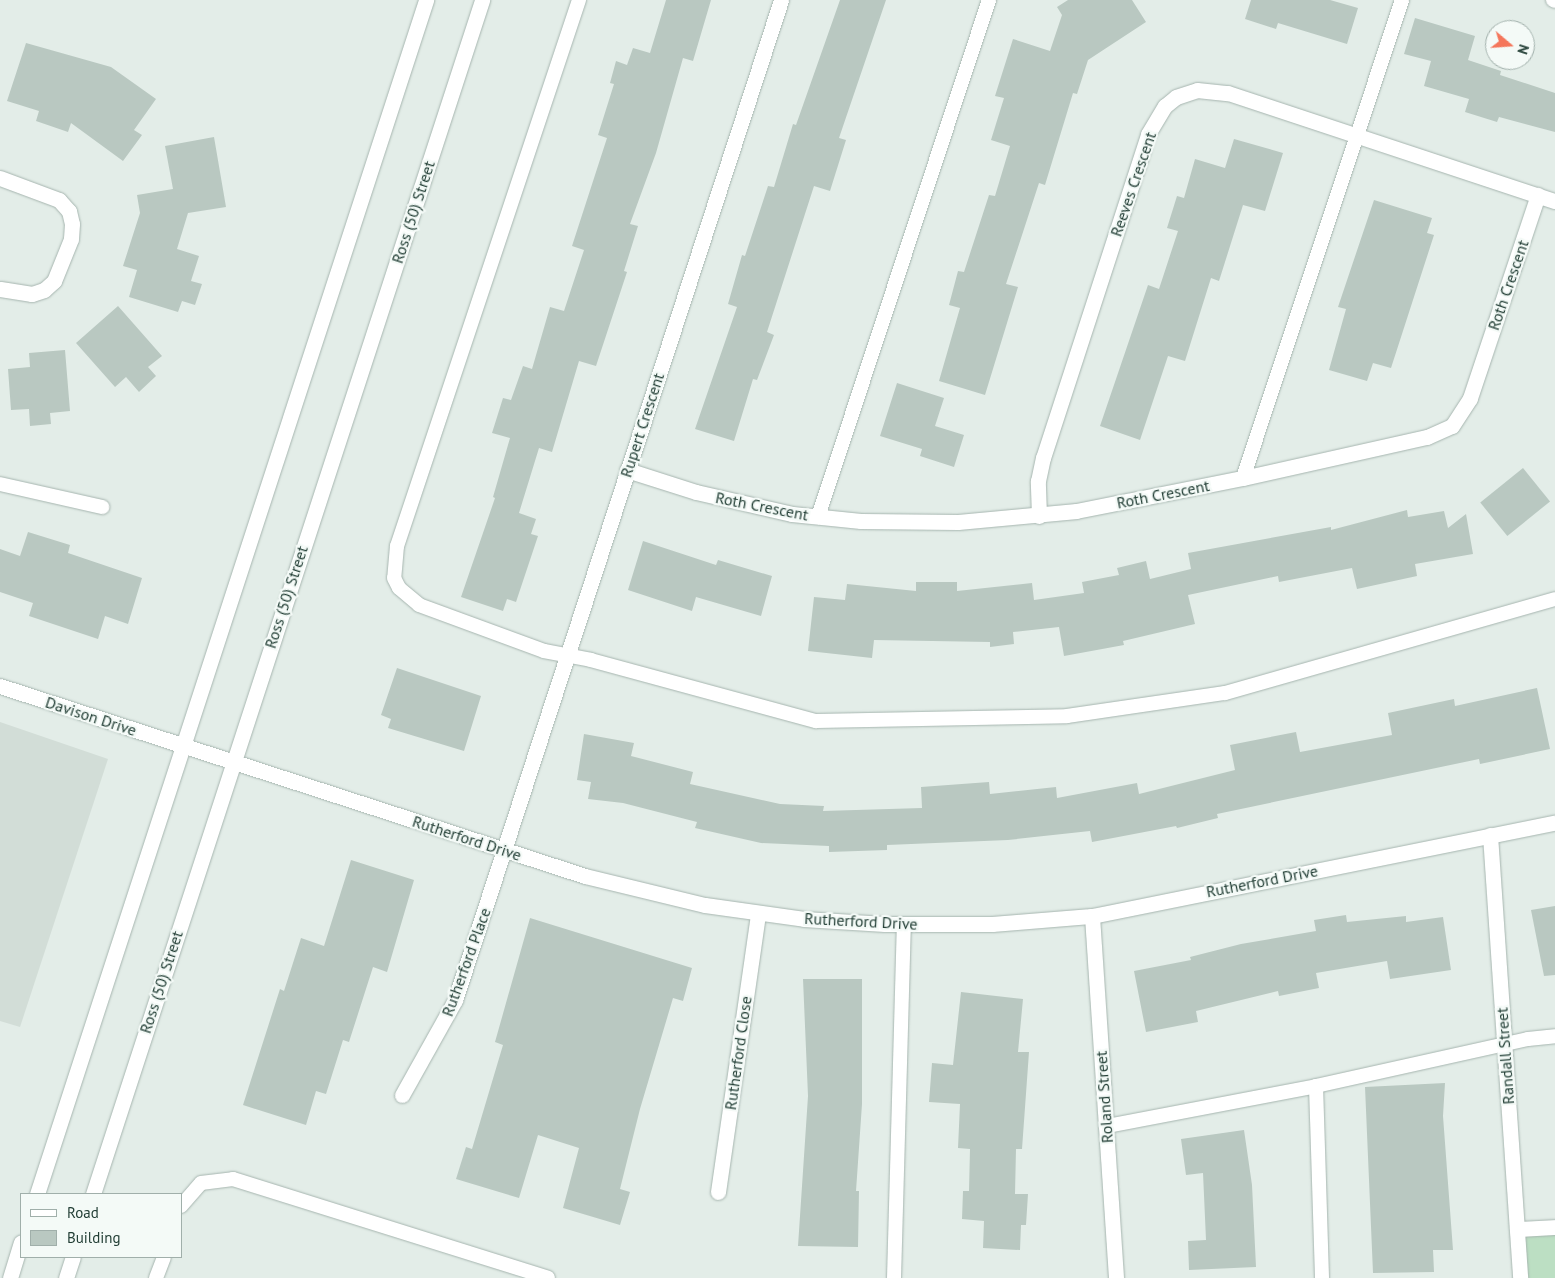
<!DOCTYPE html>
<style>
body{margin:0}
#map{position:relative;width:1555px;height:1278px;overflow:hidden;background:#e3ede8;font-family:"PT Sans",sans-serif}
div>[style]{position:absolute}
.built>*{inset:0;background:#d2ddd7}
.green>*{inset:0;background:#bcdfc3;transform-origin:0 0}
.building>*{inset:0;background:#b9c8c1;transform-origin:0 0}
.roads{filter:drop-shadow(0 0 1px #a6b5af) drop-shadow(0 0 1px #a6b5af)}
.lane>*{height:14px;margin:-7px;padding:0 7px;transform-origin:7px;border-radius:7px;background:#fff}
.street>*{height:15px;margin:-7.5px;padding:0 7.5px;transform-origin:7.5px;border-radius:7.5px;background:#fff}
.secondary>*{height:15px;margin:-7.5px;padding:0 7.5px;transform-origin:7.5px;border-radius:7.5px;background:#fff}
span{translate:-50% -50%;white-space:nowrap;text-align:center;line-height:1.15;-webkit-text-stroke:4.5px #f4faf7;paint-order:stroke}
.street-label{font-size:16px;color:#233f36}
.legend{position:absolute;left:20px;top:1193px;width:162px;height:65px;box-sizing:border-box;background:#f4faf7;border:1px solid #a0afaa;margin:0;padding:6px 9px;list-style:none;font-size:15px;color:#233f36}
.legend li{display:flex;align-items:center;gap:10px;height:25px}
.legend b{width:25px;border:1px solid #a0afaa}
.north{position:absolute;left:1485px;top:20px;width:50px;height:50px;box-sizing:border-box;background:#f4faf7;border:1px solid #a0afaa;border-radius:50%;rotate:108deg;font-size:14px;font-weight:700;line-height:20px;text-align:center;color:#233f36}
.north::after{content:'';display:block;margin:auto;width:18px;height:22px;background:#f4765b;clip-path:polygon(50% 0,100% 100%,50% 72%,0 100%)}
</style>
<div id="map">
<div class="built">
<div style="clip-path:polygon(0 722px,108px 759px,20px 1027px,0 1021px)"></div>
</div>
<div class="green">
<div style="left:1555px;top:1227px;width:51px;height:38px;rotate:90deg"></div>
</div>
<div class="building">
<div style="clip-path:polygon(666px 0,711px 0,693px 61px,683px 58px,656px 153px,630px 224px,638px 226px,624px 271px,627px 272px,596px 366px,579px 361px,552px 452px,539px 448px,519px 513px,536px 519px,531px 534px,538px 536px,516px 602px,507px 599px,503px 611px,461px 597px,495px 498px,493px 497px,510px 438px,492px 433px,503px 398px,511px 400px,523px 366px,532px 369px,550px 307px,564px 311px,584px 250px,572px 246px,607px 138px,598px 135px,614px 84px,610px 83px,616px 61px,627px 65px,633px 48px,650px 53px)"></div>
<div style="clip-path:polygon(840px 0,886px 0,839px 138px,846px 140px,830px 191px,814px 186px,767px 332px,774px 335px,757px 380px,753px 379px,734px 441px,695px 429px,737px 307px,728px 304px,742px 255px,745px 256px,768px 186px,774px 187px,793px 124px,796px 125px)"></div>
<div style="clip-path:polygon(1068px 0,1132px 0,1146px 22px,1088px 60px,1077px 94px,1073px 93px,1045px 185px,1039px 183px,1006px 284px,1018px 287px,985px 395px,939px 381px,960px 308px,949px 305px,958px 271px,964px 272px,989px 195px,995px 196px,1010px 146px,991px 140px,1004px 98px,995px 96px,1013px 39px,1050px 51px,1062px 15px,1057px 7px)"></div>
<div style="clip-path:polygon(1251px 0,1330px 0,1358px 8px,1347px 44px,1278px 23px,1276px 29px,1245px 19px)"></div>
<div style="clip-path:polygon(1415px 18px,1475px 36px,1468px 60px,1501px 71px,1500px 75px,1555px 93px,1555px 132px,1499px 117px,1497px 122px,1465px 112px,1469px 99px,1424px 86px,1431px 61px,1404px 54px)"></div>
<div style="clip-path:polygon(26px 43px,111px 67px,156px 99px,134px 130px,142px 135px,123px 161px,71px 123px,68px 132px,36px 121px,39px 111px,7px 101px)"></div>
<div style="clip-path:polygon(214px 137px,226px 207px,188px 213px,177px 249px,199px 256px,191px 281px,202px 284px,195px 305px,182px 301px,178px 312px,129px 297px,137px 270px,123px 266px,140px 213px,137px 195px,173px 189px,165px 146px)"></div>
<div style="clip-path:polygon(1234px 139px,1283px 153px,1265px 211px,1243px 205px,1219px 281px,1211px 278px,1185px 361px,1168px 356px,1140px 440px,1100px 426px,1148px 285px,1159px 289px,1178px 231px,1167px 228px,1177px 196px,1184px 198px,1195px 159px,1225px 168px)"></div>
<div style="clip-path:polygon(1374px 200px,1432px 218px,1427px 233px,1434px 235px,1391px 368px,1373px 363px,1367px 381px,1329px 370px,1346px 309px,1338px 307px)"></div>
<div style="clip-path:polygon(118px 306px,162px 356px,148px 367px,156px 376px,139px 392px,126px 377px,115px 387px,76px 343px)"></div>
<div style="clip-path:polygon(65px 350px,70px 411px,50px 413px,51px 424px,30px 426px,29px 409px,11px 410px,8px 369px,30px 367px,29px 353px)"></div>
<div style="clip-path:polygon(897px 383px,944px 398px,935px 426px,964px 435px,954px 467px,920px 456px,922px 449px,880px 436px)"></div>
<div style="left:1523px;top:468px;width:43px;height:55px;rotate:51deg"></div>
<div style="clip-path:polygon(1407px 510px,1408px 517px,1444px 511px,1448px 528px,1466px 514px,1473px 554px,1415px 564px,1417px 576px,1357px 589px,1352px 568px,1279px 582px,1278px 576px,1188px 595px,1195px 624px,1123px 641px,1124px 645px,1064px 656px,1059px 627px,1013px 632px,1014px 644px,990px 647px,990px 642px,874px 640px,872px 658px,808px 651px,814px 597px,845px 600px,847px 584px,916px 591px,916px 582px,957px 582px,957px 591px,1032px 583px,1034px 600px,1084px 593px,1082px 582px,1119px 575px,1117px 568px,1146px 561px,1150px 579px,1191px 569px,1188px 553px,1331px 527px,1331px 530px)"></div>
<div style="clip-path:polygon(28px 532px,70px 545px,68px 553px,142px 578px,128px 624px,105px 616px,98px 639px,29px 616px,33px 603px,0 592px,0 549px,20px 556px)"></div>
<div style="clip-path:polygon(643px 541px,716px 565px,718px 560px,772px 576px,761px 616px,696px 597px,692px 611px,628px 590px)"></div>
<div style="clip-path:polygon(397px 668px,481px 696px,464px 751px,388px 728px,391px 719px,381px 715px)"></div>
<div style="clip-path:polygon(1537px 688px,1550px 749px,1480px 764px,1479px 759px,1217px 814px,1218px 818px,1177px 828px,1176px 826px,1092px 842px,1090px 831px,1008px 840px,887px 845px,887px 850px,829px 852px,829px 846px,761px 843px,695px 828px,697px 822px,623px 803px,588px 799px,591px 782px,577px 780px,584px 734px,634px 743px,631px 756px,693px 772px,690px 784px,780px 804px,824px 806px,823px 811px,922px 808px,921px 787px,989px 782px,990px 794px,1056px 787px,1057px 798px,1137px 783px,1139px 794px,1235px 770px,1230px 745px,1296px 732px,1300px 752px,1392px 735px,1388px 713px,1454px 699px,1455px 706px)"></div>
<div style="clip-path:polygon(351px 860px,414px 880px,387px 972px,373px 967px,349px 1042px,343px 1040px,326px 1094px,316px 1091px,306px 1125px,243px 1105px,280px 989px,284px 991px,301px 938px,324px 946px)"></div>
<div style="clip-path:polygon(1555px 906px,1555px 975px,1544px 976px,1531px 910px)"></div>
<div style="clip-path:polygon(1346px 915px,1347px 922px,1406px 916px,1406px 922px,1443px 917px,1451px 970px,1390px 979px,1387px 961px,1316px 973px,1319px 988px,1279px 996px,1278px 991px,1196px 1011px,1198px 1022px,1146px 1032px,1134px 971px,1191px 960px,1190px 957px,1241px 944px,1316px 931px,1314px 920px)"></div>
<div style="clip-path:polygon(530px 918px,692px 968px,683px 1001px,673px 998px,640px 1109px,620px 1189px,630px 1192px,620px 1225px,563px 1208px,579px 1148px,538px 1135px,519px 1198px,456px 1179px,466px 1147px,472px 1149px,503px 1045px,495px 1042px)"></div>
<div style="clip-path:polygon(803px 979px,862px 979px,862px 1104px,856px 1191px,859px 1191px,858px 1247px,798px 1246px,808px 1096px)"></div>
<div style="clip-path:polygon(961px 992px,1023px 999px,1018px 1052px,1029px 1052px,1022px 1149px,1016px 1149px,1015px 1194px,1028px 1194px,1026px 1225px,1021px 1225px,1020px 1250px,983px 1248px,984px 1221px,962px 1219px,963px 1191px,969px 1191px,970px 1149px,958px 1148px,960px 1104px,929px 1102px,932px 1063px,953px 1065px)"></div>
<div style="clip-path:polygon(1445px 1083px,1443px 1116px,1453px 1250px,1433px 1250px,1434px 1272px,1373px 1273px,1365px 1087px)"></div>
<div style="clip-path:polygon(1244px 1130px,1252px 1185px,1256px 1267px,1189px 1270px,1188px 1241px,1206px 1240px,1203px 1173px,1186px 1175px,1181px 1139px)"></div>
</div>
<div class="roads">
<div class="lane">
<div style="left:579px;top:0;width:576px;rotate:108.43deg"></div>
<div style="left:397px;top:546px;width:32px;rotate:95deg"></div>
<div style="left:394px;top:578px;width:11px;rotate:63deg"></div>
<div style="left:399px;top:588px;width:26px;rotate:40deg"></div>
<div style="left:419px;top:605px;width:133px;rotate:20.2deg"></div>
<div style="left:544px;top:651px;width:48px;rotate:10.8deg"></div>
<div style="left:591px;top:660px;width:233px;rotate:15.2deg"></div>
<div style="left:816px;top:721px;width:251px;rotate:-1.1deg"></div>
<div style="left:1067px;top:716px;width:160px;rotate:-8.3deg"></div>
<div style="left:1225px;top:693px;width:343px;rotate:-15.9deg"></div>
<div style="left:1553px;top:0;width:2px;rotate:27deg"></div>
<div style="left:1243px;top:478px;width:504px;rotate:-71.6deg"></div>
<div style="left:0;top:484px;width:105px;rotate:12.7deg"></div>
<div style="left:818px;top:517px;width:545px;rotate:-71.7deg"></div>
<div style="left:1316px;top:1086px;width:192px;rotate:88.2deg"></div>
<div style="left:1107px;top:1126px;width:213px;rotate:-10.8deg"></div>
<div style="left:1316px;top:1086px;width:217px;rotate:-12.5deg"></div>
<div style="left:1528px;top:1039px;width:27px;rotate:-6deg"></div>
<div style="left:181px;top:1206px;width:30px;rotate:-49deg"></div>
<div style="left:201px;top:1183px;width:32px;rotate:-7deg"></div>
<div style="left:233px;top:1179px;width:330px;rotate:17.4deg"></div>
<div style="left:156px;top:1278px;width:22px;rotate:-69deg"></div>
<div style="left:894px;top:1278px;width:353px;rotate:-88.4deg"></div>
</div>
<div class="street">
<div style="left:0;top:178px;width:63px;rotate:20.4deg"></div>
<div style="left:59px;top:200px;width:15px;rotate:48deg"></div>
<div style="left:69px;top:211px;width:13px;rotate:77deg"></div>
<div style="left:72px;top:224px;width:15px;rotate:94deg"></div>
<div style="left:71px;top:239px;width:45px;rotate:112deg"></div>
<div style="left:54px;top:281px;width:13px;rotate:138deg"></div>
<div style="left:44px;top:290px;width:13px;rotate:162deg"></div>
<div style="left:32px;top:294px;width:32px;rotate:-171deg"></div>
<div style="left:627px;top:470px;width:72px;rotate:17.7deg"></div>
<div style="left:696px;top:492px;width:98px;rotate:12.9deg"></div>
<div style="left:792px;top:514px;width:69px;rotate:5.8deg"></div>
<div style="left:861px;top:521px;width:97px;rotate:0.6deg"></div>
<div style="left:958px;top:522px;width:119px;rotate:-5.3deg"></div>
<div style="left:1076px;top:511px;width:170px;rotate:-11.2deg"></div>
<div style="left:1243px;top:478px;width:189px;rotate:-12.6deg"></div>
<div style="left:1427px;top:437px;width:27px;rotate:-24deg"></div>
<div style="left:1452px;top:426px;width:33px;rotate:-57deg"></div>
<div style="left:1470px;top:398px;width:214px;rotate:-71.5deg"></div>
<div style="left:1039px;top:516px;width:35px;rotate:-92deg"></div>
<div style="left:1038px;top:481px;width:24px;rotate:-78deg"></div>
<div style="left:1043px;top:458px;width:341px;rotate:-72deg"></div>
<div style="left:1148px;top:134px;width:33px;rotate:-59deg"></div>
<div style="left:1165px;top:106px;width:14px;rotate:-39deg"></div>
<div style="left:1176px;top:97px;width:22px;rotate:-18deg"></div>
<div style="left:1197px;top:90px;width:31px;rotate:6deg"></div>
<div style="left:1228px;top:93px;width:344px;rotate:18.3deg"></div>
<div style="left:1490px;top:835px;width:444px;rotate:86.1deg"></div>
<div style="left:402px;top:1095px;width:109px;rotate:-60.8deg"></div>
<div style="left:455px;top:1000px;width:1052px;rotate:-71.94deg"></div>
<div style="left:718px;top:1192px;width:282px;rotate:-81.8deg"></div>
<div style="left:1517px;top:1229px;width:38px;rotate:-3deg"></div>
</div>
<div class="secondary">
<div style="left:0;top:686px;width:615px;rotate:17.99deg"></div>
<div style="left:585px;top:876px;width:123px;rotate:13.6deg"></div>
<div style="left:705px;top:905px;width:100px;rotate:8deg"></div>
<div style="left:804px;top:919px;width:81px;rotate:3.5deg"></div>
<div style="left:885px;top:924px;width:107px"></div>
<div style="left:992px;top:924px;width:100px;rotate:-4.6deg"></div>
<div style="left:1092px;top:916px;width:472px;rotate:-11.4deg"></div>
<div style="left:1092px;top:916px;width:363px;rotate:86.2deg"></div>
<div style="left:37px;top:1194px;width:1256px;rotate:-71.95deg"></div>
<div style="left:93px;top:1194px;width:1256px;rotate:-71.95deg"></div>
<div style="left:10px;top:1278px;width:37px;rotate:-73deg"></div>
<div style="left:66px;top:1278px;width:22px;rotate:-72deg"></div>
</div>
</div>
<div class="street-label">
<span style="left:1133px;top:184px;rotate:-71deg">Reeves Crescent</span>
<span style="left:413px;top:212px;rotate:-72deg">Ross (50) Street</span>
<span style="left:1508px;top:285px;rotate:-71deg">Roth Crescent</span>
<span style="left:642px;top:425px;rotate:-72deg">Rupert Crescent</span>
<span style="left:1163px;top:494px;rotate:-11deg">Roth Crescent</span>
<span style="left:762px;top:506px;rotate:11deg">Roth Crescent</span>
<span style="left:286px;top:597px;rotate:-72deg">Ross (50) Street</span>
<span style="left:91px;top:716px;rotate:18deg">Davison Drive</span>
<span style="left:467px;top:838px;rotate:18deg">Rutherford Drive</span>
<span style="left:1262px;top:881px;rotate:-11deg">Rutherford Drive</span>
<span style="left:861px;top:921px;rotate:3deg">Rutherford Drive</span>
<span style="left:466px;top:962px;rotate:-70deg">Rutherford Place</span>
<span style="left:161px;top:982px;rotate:-72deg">Ross (50) Street</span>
<span style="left:738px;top:1053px;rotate:-82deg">Rutherford Close</span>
<span style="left:1505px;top:1056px;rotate:-94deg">Randall Street</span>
<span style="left:1104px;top:1097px;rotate:-94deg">Roland Street</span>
</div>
<ul class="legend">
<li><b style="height:6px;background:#fff"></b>Road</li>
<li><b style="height:14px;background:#b9c8c1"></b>Building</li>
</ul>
<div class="north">N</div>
</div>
